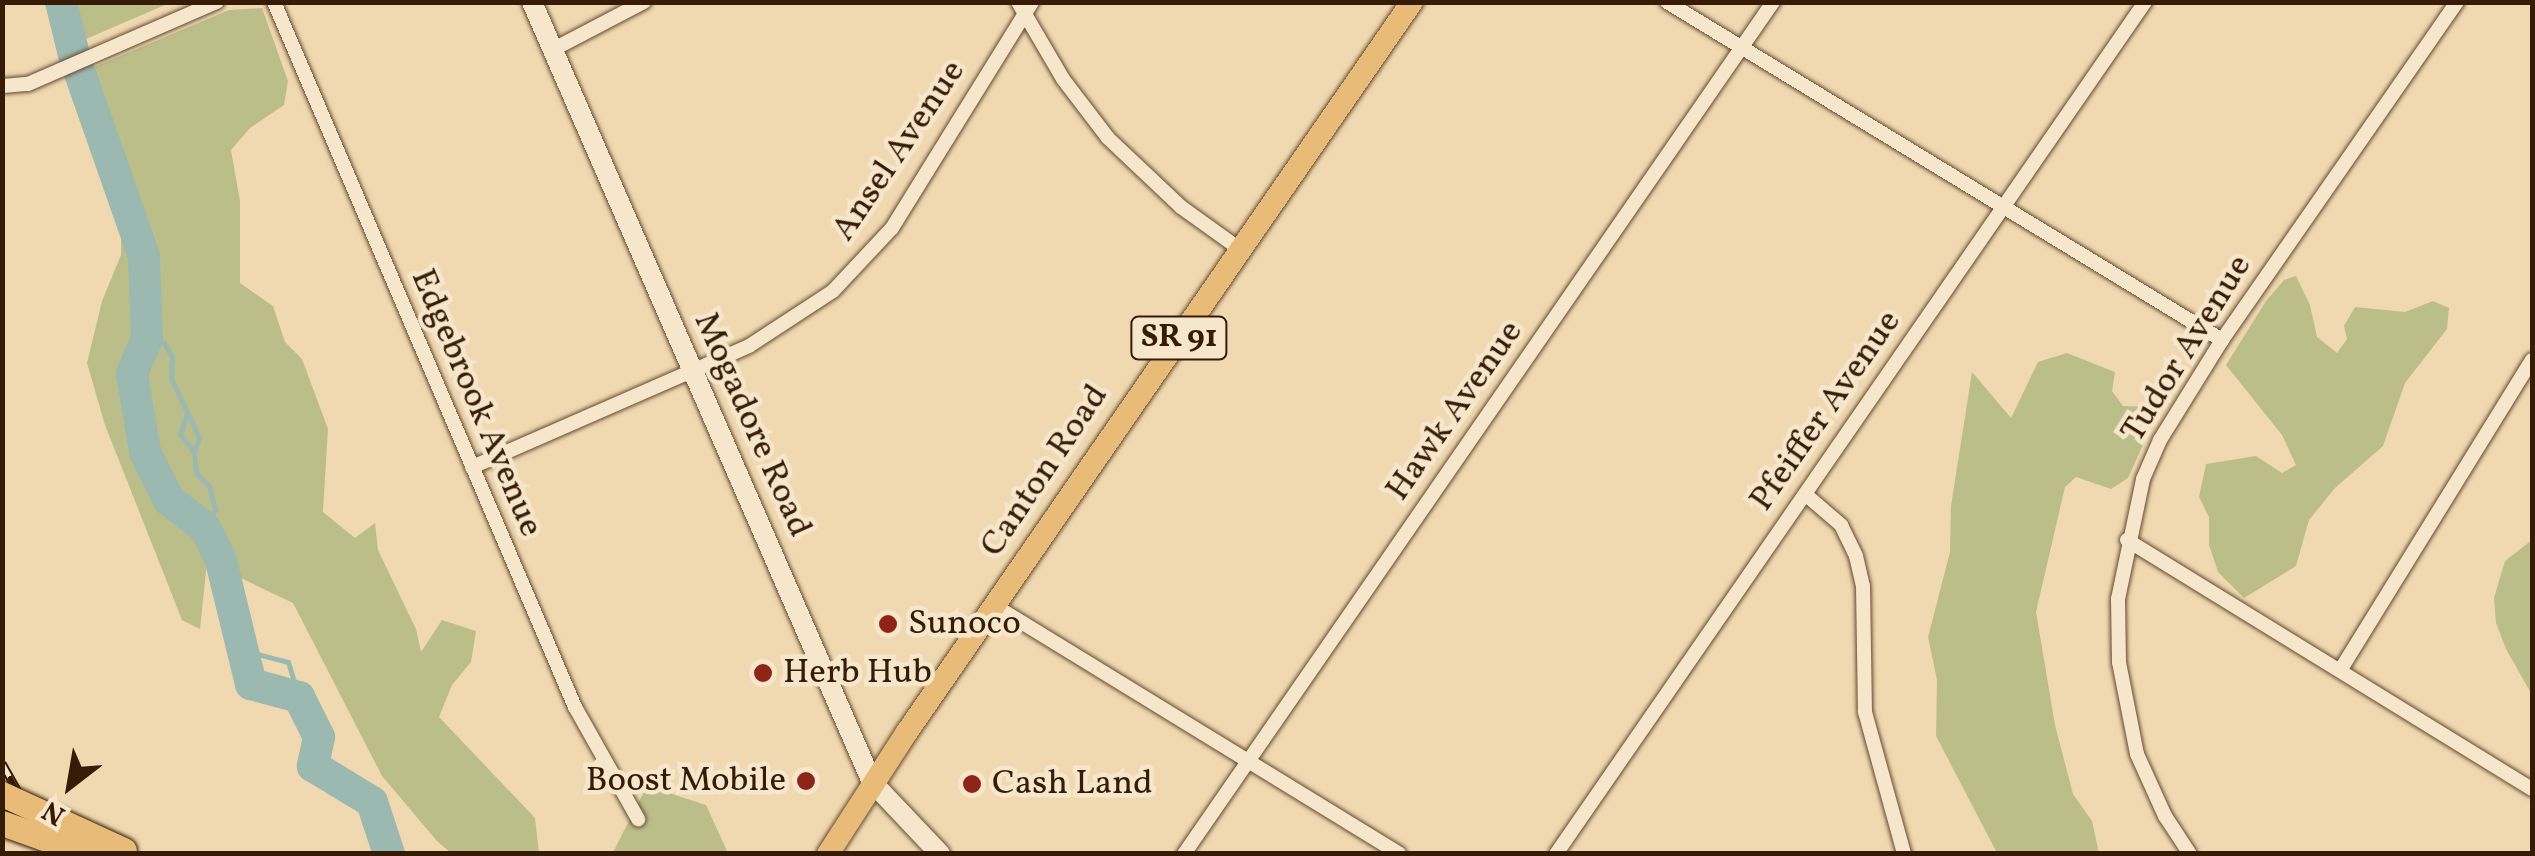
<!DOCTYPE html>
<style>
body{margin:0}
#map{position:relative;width:2535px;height:856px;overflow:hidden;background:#f0d9b0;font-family:Vollkorn,serif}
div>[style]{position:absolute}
.green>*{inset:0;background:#bcbe8a}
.stream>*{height:5px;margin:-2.5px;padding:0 2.5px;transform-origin:2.5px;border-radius:2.5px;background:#9bb9b1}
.river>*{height:32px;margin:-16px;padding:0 16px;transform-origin:16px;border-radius:16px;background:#9bb9b1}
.roads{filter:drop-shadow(0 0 2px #644a31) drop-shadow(0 0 2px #644a31)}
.street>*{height:14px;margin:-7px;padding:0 7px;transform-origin:7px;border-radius:7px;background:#f5e6cc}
.secondary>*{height:20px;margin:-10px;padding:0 10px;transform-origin:10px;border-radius:10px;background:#f5e6cc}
.primary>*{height:22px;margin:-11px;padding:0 11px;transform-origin:11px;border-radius:11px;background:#e8bc78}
.rail>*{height:9px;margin-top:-4.5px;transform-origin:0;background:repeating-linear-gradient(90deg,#f5e6cc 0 15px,#361b07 0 30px);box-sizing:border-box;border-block:2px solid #361b07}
.bridges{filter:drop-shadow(0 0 2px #361b07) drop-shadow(0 0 2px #361b07)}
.highway-bridge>*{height:25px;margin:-12.5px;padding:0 12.5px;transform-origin:12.5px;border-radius:12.5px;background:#e8bc78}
.dots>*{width:28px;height:28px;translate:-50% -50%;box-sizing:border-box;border:5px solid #f5e6cc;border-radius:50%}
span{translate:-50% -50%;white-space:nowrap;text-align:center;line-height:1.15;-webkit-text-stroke:9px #f5e6cc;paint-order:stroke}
.shield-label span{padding:2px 8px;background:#f5e6cc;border:2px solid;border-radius:8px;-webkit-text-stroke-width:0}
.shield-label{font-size:32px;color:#361b07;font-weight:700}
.street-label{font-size:35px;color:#361b07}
.poi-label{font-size:35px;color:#361b07}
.left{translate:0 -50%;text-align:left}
.right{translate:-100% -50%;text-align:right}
.frame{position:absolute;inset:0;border:5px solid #361b07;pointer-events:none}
.north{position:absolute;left:20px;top:736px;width:100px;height:100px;-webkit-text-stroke:8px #f5e6cc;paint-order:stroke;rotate:211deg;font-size:28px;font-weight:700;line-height:40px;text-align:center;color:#361b07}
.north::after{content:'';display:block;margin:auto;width:35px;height:45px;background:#361b07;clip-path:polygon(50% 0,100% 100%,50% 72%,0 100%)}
</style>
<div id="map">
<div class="green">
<div style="clip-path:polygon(172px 2px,72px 45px,61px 3px,61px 2px)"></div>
<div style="clip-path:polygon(262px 8px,288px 81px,284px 105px,250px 128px,231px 150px,240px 201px,240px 283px,273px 306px,285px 342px,302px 359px,328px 429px,323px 512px,355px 538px,375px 523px,378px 550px,416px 629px,421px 652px,442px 620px,476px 631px,471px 662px,452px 685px,439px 717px,535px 818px,539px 853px,451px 853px,437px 841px,382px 776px,293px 603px,207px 562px,200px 629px,182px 620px,105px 425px,87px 363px,102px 301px,121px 255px,122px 194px,80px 73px,229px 10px)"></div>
<div style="clip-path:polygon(2296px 276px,2310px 305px,2317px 337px,2337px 353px,2347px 339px,2344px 326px,2355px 307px,2405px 312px,2433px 301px,2449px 308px,2447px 329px,2405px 383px,2383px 446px,2335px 488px,2309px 520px,2296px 566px,2244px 598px,2218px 572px,2209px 545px,2209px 517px,2199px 497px,2206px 464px,2256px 456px,2282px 473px,2296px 465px,2282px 435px,2226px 365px,2266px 301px,2284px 280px)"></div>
<div style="clip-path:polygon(2067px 353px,2115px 372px,2112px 391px,2123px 406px,2160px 407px,2128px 478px,2111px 489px,2076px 477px,2065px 487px,2036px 612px,2055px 725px,2073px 794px,2092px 821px,2099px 853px,1997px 853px,1936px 736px,1937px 680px,1928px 637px,1950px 552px,1951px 506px,1972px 372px,2011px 418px,2038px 362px)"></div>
<div style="clip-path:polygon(2532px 540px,2532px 695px,2506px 649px,2496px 623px,2494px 598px,2505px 561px)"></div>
<div style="clip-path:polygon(650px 780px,666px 792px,706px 805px,728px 853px,612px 854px)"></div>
</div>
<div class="stream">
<div style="left:147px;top:338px;width:18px;rotate:16deg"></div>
<div style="left:164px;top:343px;width:16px;rotate:60deg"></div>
<div style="left:172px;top:357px;width:21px;rotate:93deg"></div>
<div style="left:171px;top:378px;width:38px;rotate:65deg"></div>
<div style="left:187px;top:413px;width:22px;rotate:108deg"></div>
<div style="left:180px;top:434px;width:23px;rotate:52deg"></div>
<div style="left:194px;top:452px;width:21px;rotate:85deg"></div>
<div style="left:196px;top:473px;width:18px;rotate:45deg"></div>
<div style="left:209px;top:486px;width:24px;rotate:75deg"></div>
<div style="left:215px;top:509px;width:21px;rotate:118deg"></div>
<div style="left:189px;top:415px;width:25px;rotate:67deg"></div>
<div style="left:199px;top:438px;width:14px;rotate:111deg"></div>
<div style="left:245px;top:651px;width:44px;rotate:14.3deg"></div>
<div style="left:288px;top:662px;width:37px;rotate:73deg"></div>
</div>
<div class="river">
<div style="left:61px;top:2px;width:59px;rotate:76.2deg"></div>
<div style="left:75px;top:59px;width:209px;rotate:70.7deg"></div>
<div style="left:144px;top:256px;width:82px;rotate:87.9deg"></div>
<div style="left:147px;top:338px;width:39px;rotate:113deg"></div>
<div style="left:132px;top:374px;width:79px;rotate:80.5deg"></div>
<div style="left:145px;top:452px;width:54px;rotate:63.4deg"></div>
<div style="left:169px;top:500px;width:46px;rotate:37.9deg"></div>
<div style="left:205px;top:528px;width:33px;rotate:63deg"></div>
<div style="left:220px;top:557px;width:131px;rotate:76.3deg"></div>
<div style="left:251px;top:684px;width:50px;rotate:15.2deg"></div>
<div style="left:299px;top:697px;width:45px;rotate:63.4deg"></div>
<div style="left:319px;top:737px;width:30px;rotate:102deg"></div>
<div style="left:313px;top:766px;width:69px;rotate:31.4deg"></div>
<div style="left:372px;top:802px;width:55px;rotate:71.9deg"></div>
</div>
<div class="roads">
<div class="street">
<div style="left:274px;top:2px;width:767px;rotate:66.88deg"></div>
<div style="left:575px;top:707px;width:129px;rotate:60.6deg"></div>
<div style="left:1018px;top:2px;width:89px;rotate:59.7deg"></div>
<div style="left:1063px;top:79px;width:74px;rotate:52.7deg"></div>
<div style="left:1108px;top:138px;width:100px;rotate:43.4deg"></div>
<div style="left:1181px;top:207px;width:74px;rotate:35.6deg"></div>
<div style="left:1667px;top:2px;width:650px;rotate:31.34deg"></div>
<div style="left:552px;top:50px;width:104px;rotate:-27.6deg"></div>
<div style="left:3px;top:86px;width:25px;rotate:-5deg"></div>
<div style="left:28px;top:84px;width:206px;rotate:-23.5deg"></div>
<div style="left:472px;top:467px;width:302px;rotate:-23.6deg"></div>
<div style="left:749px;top:346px;width:100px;rotate:-33.2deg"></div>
<div style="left:833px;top:291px;width:86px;rotate:-46.9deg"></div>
<div style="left:892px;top:228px;width:266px;rotate:-58.2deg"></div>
<div style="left:1805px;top:494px;width:48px;rotate:40.7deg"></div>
<div style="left:1841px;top:525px;width:34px;rotate:64deg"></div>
<div style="left:1856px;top:556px;width:31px;rotate:77deg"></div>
<div style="left:1863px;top:586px;width:126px;rotate:89.1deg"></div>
<div style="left:1865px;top:712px;width:147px;rotate:74.6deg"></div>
<div style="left:2127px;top:540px;width:475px;rotate:31.6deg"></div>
<div style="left:995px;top:606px;width:474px;rotate:31.5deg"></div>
<div style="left:2341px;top:669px;width:363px;rotate:-58.3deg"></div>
<div style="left:1184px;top:854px;width:1036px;rotate:-55.34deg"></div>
<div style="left:1556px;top:854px;width:1036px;rotate:-55.34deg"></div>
<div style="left:2190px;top:854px;width:45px;rotate:-123.3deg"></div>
<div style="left:2165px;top:816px;width:68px;rotate:-114.3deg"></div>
<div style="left:2137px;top:754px;width:94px;rotate:-101.1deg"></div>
<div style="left:2119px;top:662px;width:63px;rotate:-90.9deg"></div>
<div style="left:2118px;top:599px;width:123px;rotate:-78.2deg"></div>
<div style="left:2143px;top:479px;width:43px;rotate:-66.4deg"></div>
<div style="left:2160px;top:440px;width:118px;rotate:-58.2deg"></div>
<div style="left:2222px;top:340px;width:412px;rotate:-55.2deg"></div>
</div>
<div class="secondary">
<div style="left:532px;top:2px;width:851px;rotate:66.45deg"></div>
<div style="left:872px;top:782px;width:99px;rotate:46.6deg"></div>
</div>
<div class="primary">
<div style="left:828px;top:854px;width:145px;rotate:-57.1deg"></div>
<div style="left:907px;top:732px;width:888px;rotate:-55.33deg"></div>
</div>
</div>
<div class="rail">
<div style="left:2px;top:763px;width:104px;rotate:60.7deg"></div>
</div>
<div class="bridges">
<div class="highway-bridge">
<div style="left:2px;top:794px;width:134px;rotate:24.7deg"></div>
<div style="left:2px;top:823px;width:91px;rotate:19.8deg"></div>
</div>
</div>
<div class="dots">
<div style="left:888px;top:624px;background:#8f2418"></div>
<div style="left:763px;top:673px;background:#8f2418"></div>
<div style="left:806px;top:781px;background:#8f2418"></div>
<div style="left:972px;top:784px;background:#8f2418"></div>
</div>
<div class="shield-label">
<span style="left:1179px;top:338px">SR 91</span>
</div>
<div class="street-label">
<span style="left:899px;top:151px;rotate:-56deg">Ansel Avenue</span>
<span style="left:2187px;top:349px;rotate:-58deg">Tudor Avenue</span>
<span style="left:476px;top:403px;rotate:67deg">Edgebrook Avenue</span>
<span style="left:1455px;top:411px;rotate:-55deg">Hawk Avenue</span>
<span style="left:1826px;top:411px;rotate:-55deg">Pfeiffer Avenue</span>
<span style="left:752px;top:425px;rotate:66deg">Mogadore Road</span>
<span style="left:1045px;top:471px;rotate:-56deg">Canton Road</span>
</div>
<div class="poi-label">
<span class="left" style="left:908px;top:624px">Sunoco</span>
<span class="left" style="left:783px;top:673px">Herb Hub</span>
<span class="right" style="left:786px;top:781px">Boost Mobile</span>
<span class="left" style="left:992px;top:784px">Cash Land</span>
</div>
<div class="frame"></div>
<div class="north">N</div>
</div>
